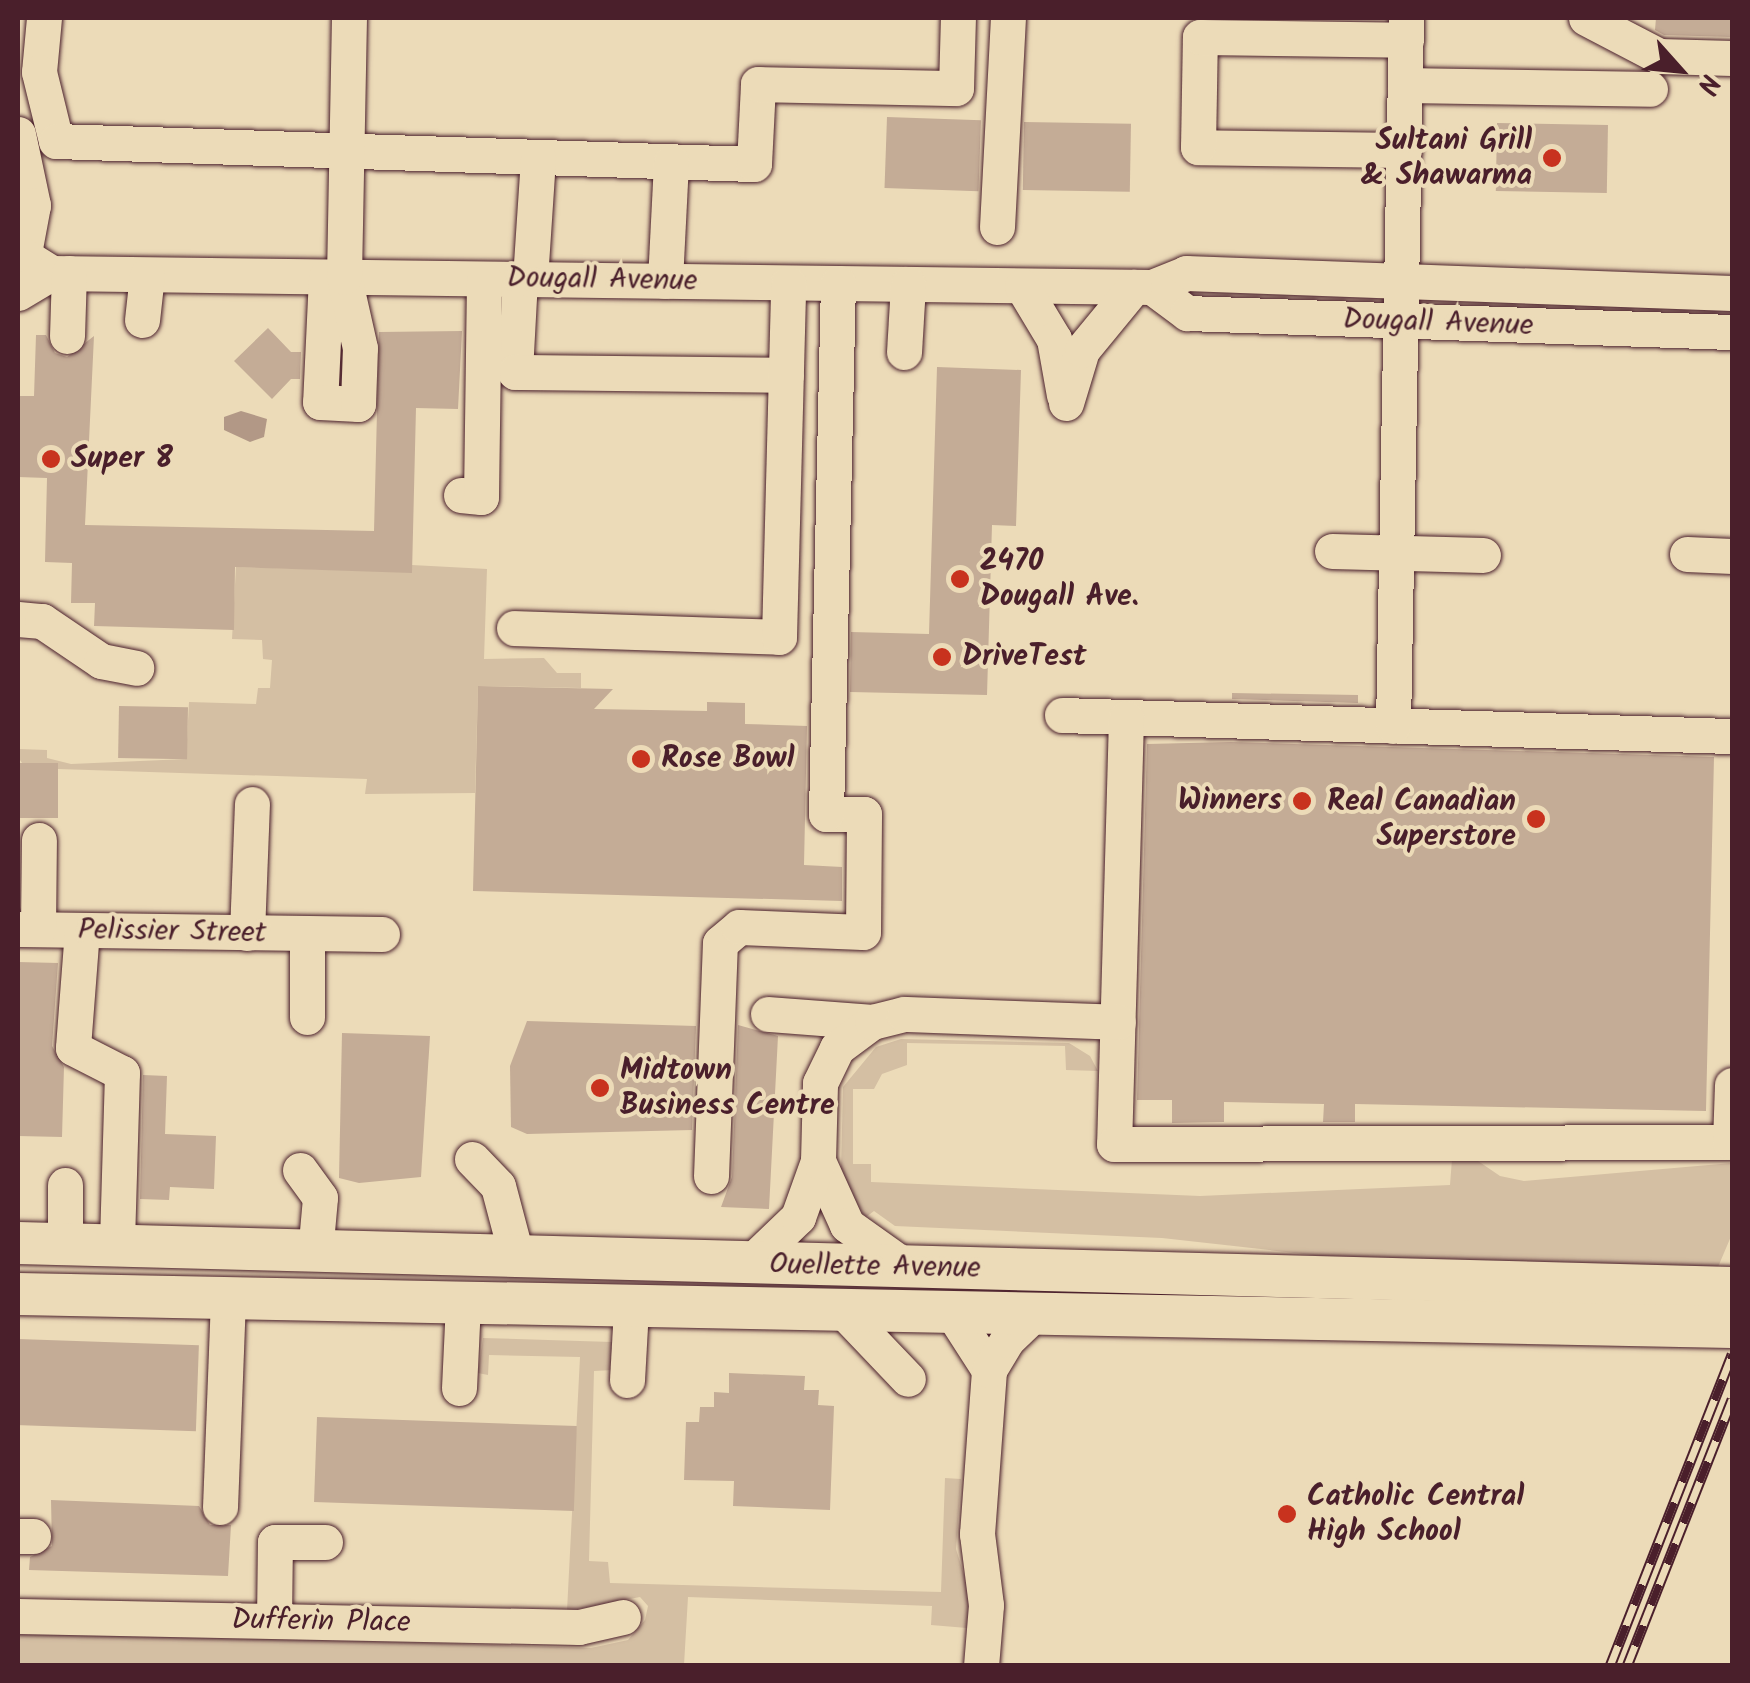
<!DOCTYPE html>
<style>
body{margin:0}
#map{position:relative;width:1750px;height:1683px;overflow:hidden;background:#ecdbb8;font-family:Kalam,sans-serif}
div>[style]{position:absolute}
.green>*{inset:0;background:#d4bfa3}
.water>*{inset:0;background:#b29886}
.building>*{inset:0;background:#c4ac96;transform-origin:0 0}
.roads{filter:drop-shadow(0 0 2px #4a1f2b) drop-shadow(0 0 2px #4a1f2b)}
.minor>*{height:35px;margin:-17.5px;padding:0 17.5px;transform-origin:17.5px;border-radius:17.5px;background:#ecdbb8}
.major>*{height:42px;margin:-21px;padding:0 21px;transform-origin:21px;border-radius:21px;background:#ecdbb8}
.rail>*{height:11px;margin-top:-5.5px;transform-origin:0;background:repeating-linear-gradient(90deg,#ecdbb8 0 22px,#4a1f2b 0 44px);box-sizing:border-box;border-block:2px solid #4a1f2b}
.dots>*{width:28px;height:28px;translate:-50% -50%;box-sizing:border-box;border:5px solid #ecdbb8;border-radius:50%}
span{translate:-50% -50%;white-space:nowrap;text-align:center;line-height:1.15;-webkit-text-stroke:8px #ecdbb8;paint-order:stroke}
.poi-label{font-size:30px;color:#4a1f2b;font-weight:700}
.right{translate:-100% -50%;text-align:right}
.left{translate:0 -50%;text-align:left}
.street-label{font-size:30px;color:#4a1f2b}
.frame{position:absolute;inset:0;border:20px solid #4a1f2b;pointer-events:none}
.north{position:absolute;left:1630px;top:20px;width:100px;height:100px;-webkit-text-stroke:8px #ecdbb8;paint-order:stroke;rotate:117deg;font-size:28px;font-weight:700;line-height:40px;text-align:center;color:#4a1f2b}
.north::after{content:'';display:block;margin:auto;width:35px;height:45px;background:#4a1f2b;clip-path:polygon(50% 0,100% 100%,50% 72%,0 100%)}
</style>
<div id="map">
<div class="green">
<div style="clip-path:polygon(412px 565px,487px 569px,484px 659px,544px 658px,557px 673px,581px 673px,581px 688px,478px 686px,475px 793px,365px 794px,367px 779px,58px 769px,22px 763px,18px 757px,18px 749px,47px 750px,47px 758px,71px 764px,186px 759px,189px 702px,256px 704px,258px 688px,270px 688px,272px 660px,263px 659px,262px 640px,232px 639px,236px 567px,411px 572px)"></div>
<div style="clip-path:polygon(901px 1039px,1069px 1043px,1090px 1056px,1098px 1071px,1066px 1070px,1065px 1046px,907px 1043px,907px 1065px,882px 1074px,874px 1089px,853px 1089px,853px 1164px,871px 1164px,871px 1182px,1200px 1196px,1450px 1185px,1452px 1159px,1478px 1161px,1500px 1176px,1524px 1181px,1732px 1163px,1732px 1234px,1718px 1267px,1331px 1257px,1162px 1238px,895px 1226px,874px 1211px,866px 1217px,849px 1197px,841px 1171px,843px 1087px,876px 1047px)"></div>
<div style="clip-path:polygon(483px 1338px,612px 1342px,614px 1370px,594px 1371px,589px 1561px,608px 1562px,610px 1583px,941px 1592px,945px 1478px,961px 1479px,956px 1549px,970px 1594px,967px 1628px,931px 1625px,932px 1606px,688px 1597px,684px 1665px,18px 1666px,18px 1630px,591px 1648px,628px 1640px,645px 1620px,648px 1606px,640px 1597px,567px 1611px,580px 1357px,489px 1355px,488px 1375px,478px 1373px)"></div>
</div>
<div class="water">
<div style="clip-path:polygon(241px 411px,267px 419px,264px 437px,250px 442px,224px 430px,224px 417px)"></div>
</div>
<div class="building">
<div style="clip-path:polygon(1656px 18px,1732px 18px,1732px 37px,1664px 35px,1655px 30px)"></div>
<div style="left:887px;top:117px;width:94px;height:71px;rotate:2deg"></div>
<div style="left:1024px;top:122px;width:107px;height:68px;rotate:1deg"></div>
<div style="left:1497px;top:123px;width:111px;height:68px;rotate:1deg"></div>
<div style="clip-path:polygon(268px 328px,291px 352px,301px 352px,300px 379px,291px 379px,272px 399px,234px 361px)"></div>
<div style="clip-path:polygon(462px 331px,458px 409px,416px 408px,412px 573px,235px 567px,234px 630px,94px 626px,95px 603px,71px 603px,72px 563px,45px 562px,47px 478px,18px 477px,18px 396px,34px 396px,36px 335px,46px 335px,55px 353px,67px 357px,94px 336px,85px 525px,374px 531px,379px 332px)"></div>
<div style="clip-path:polygon(937px 367px,1021px 370px,1016px 526px,992px 525px,987px 695px,850px 692px,851px 632px,929px 634px)"></div>
<div style="clip-path:polygon(478px 686px,613px 689px,594px 709px,707px 711px,707px 702px,745px 703px,745px 724px,807px 726px,804px 865px,842px 867px,842px 901px,473px 891px)"></div>
<div style="clip-path:polygon(1232px 693px,1358px 695px,1358px 703px,1232px 699px)"></div>
<div style="left:119px;top:706px;width:69px;height:52px;rotate:1deg"></div>
<div style="clip-path:polygon(1231px 742px,1714px 757px,1706px 1111px,1355px 1104px,1355px 1122px,1323px 1122px,1324px 1104px,1224px 1102px,1224px 1122px,1172px 1123px,1172px 1100px,1137px 1100px,1147px 744px)"></div>
<div style="left:18px;top:763px;width:40px;height:55px"></div>
<div style="clip-path:polygon(18px 962px,58px 963px,52px 1046px,64px 1067px,62px 1137px,18px 1136px)"></div>
<div style="clip-path:polygon(527px 1021px,696px 1026px,692px 1130px,527px 1134px,511px 1127px,510px 1066px)"></div>
<div style="clip-path:polygon(738px 1025px,778px 1036px,769px 1209px,721px 1207px,732px 1177px)"></div>
<div style="clip-path:polygon(342px 1033px,430px 1036px,421px 1177px,359px 1183px,339px 1178px)"></div>
<div style="clip-path:polygon(143px 1075px,167px 1076px,165px 1134px,216px 1136px,214px 1189px,170px 1187px,169px 1200px,140px 1199px)"></div>
<div style="left:18px;top:1339px;width:181px;height:86px;rotate:2deg"></div>
<div style="clip-path:polygon(729px 1373px,805px 1376px,804px 1390px,819px 1390px,818px 1405px,834px 1406px,830px 1510px,733px 1506px,734px 1481px,684px 1480px,686px 1422px,699px 1422px,700px 1407px,714px 1407px,714px 1392px,729px 1393px)"></div>
<div style="left:317px;top:1417px;width:260px;height:85px;rotate:2deg"></div>
<div style="clip-path:polygon(51px 1500px,199px 1506px,210px 1525px,231px 1525px,228px 1576px,29px 1570px,30px 1557px,52px 1546px)"></div>
</div>
<div class="roads">
<div class="minor">
<div style="left:44px;top:18px;width:54px;rotate:95.3deg"></div>
<div style="left:39px;top:72px;width:71px;rotate:76.2deg"></div>
<div style="left:56px;top:141px;width:698px;rotate:1.89deg"></div>
<div style="left:754px;top:164px;width:80px;rotate:-87.1deg"></div>
<div style="left:758px;top:84px;width:198px;rotate:1.2deg"></div>
<div style="left:956px;top:88px;width:70px;rotate:-88.4deg"></div>
<div style="left:1586px;top:18px;width:82px;rotate:27.5deg"></div>
<div style="left:1659px;top:56px;width:73px;rotate:1.6deg"></div>
<div style="left:1405px;top:85px;width:245px;rotate:0.9deg"></div>
<div style="left:18px;top:134px;width:73px;rotate:78.1deg"></div>
<div style="left:33px;top:205px;width:49px;rotate:100.6deg"></div>
<div style="left:1404px;top:150px;width:206px;rotate:-179.2deg"></div>
<div style="left:1198px;top:147px;width:110px;rotate:-89deg"></div>
<div style="left:1200px;top:37px;width:206px;rotate:0.8deg"></div>
<div style="left:997px;top:227px;width:209px;rotate:-87deg"></div>
<div style="left:18px;top:252px;width:39px;rotate:32deg"></div>
<div style="left:51px;top:273px;width:1101px;rotate:0.73deg"></div>
<div style="left:1152px;top:287px;width:37px;rotate:-22deg"></div>
<div style="left:1186px;top:273px;width:546px;rotate:2.1deg"></div>
<div style="left:326px;top:277px;width:125px;rotate:92.7deg"></div>
<div style="left:320px;top:402px;width:38px;rotate:3deg"></div>
<div style="left:358px;top:404px;width:56px;rotate:-88deg"></div>
<div style="left:360px;top:348px;width:73px;rotate:-102.7deg"></div>
<div style="left:344px;top:277px;width:259px;rotate:-88.9deg"></div>
<div style="left:520px;top:279px;width:93px;rotate:93.1deg"></div>
<div style="left:515px;top:372px;width:271px;rotate:0.6deg"></div>
<div style="left:530px;top:279px;width:122px;rotate:-86.2deg"></div>
<div style="left:665px;top:281px;width:119px;rotate:-87.1deg"></div>
<div style="left:1022px;top:286px;width:62px;rotate:58.9deg"></div>
<div style="left:1054px;top:339px;width:57px;rotate:79.9deg"></div>
<div style="left:1152px;top:287px;width:44px;rotate:36.6deg"></div>
<div style="left:1187px;top:313px;width:545px;rotate:2deg"></div>
<div style="left:18px;top:293px;width:39px;rotate:-31deg"></div>
<div style="left:142px;top:320px;width:45px;rotate:-83.7deg"></div>
<div style="left:67px;top:336px;width:63px;rotate:-88.2deg"></div>
<div style="left:904px;top:352px;width:68px;rotate:-86.6deg"></div>
<div style="left:1066px;top:403px;width:55px;rotate:-73.2deg"></div>
<div style="left:1082px;top:350px;width:82px;rotate:-50.5deg"></div>
<div style="left:461px;top:495px;width:20px;rotate:6deg"></div>
<div style="left:481px;top:497px;width:218px;rotate:-89.2deg"></div>
<div style="left:1332px;top:551px;width:151px;rotate:1.5deg"></div>
<div style="left:1687px;top:554px;width:45px;rotate:2.5deg"></div>
<div style="left:18px;top:619px;width:24px;rotate:5deg"></div>
<div style="left:42px;top:621px;width:71px;rotate:34.1deg"></div>
<div style="left:101px;top:661px;width:36px;rotate:11deg"></div>
<div style="left:514px;top:628px;width:265px;rotate:1.9deg"></div>
<div style="left:779px;top:637px;width:354px;rotate:-88.5deg"></div>
<div style="left:1062px;top:715px;width:670px;rotate:1.8deg"></div>
<div style="left:1126px;top:718px;width:426px;rotate:91.6deg"></div>
<div style="left:1114px;top:1144px;width:616px;rotate:-0.19deg"></div>
<div style="left:1730px;top:1142px;width:57px;rotate:-88deg"></div>
<div style="left:1393px;top:726px;width:708px;rotate:-88.95deg"></div>
<div style="left:18px;top:929px;width:364px;rotate:0.8deg"></div>
<div style="left:38px;top:929px;width:89px;rotate:-89.4deg"></div>
<div style="left:82px;top:930px;width:118px;rotate:94.4deg"></div>
<div style="left:73px;top:1048px;width:55px;rotate:27deg"></div>
<div style="left:122px;top:1073px;width:173px;rotate:91.7deg"></div>
<div style="left:247px;top:933px;width:129px;rotate:-87.8deg"></div>
<div style="left:768px;top:1014px;width:104px;rotate:4.4deg"></div>
<div style="left:307px;top:1017px;width:82px;rotate:-90deg"></div>
<div style="left:472px;top:1159px;width:37px;rotate:46deg"></div>
<div style="left:498px;top:1186px;width:74px;rotate:75.2deg"></div>
<div style="left:818px;top:1161px;width:70px;rotate:65.6deg"></div>
<div style="left:847px;top:1225px;width:72px;rotate:35.4deg"></div>
<div style="left:300px;top:1170px;width:34px;rotate:54deg"></div>
<div style="left:320px;top:1198px;width:55px;rotate:95.2deg"></div>
<div style="left:711px;top:1176px;width:233px;rotate:-87.8deg"></div>
<div style="left:720px;top:943px;width:25px;rotate:-40deg"></div>
<div style="left:739px;top:927px;width:124px;rotate:2.3deg"></div>
<div style="left:863px;top:932px;width:118px;rotate:-89.5deg"></div>
<div style="left:864px;top:814px;width:38px;rotate:180deg"></div>
<div style="left:826px;top:814px;width:531px;rotate:-88.71deg"></div>
<div style="left:65px;top:1185px;width:59px;rotate:90deg"></div>
<div style="left:749px;top:1264px;width:68px;rotate:-43.8deg"></div>
<div style="left:798px;top:1217px;width:59px;rotate:-70.3deg"></div>
<div style="left:818px;top:1161px;width:78px;rotate:-88.5deg"></div>
<div style="left:820px;top:1083px;width:39px;rotate:-64deg"></div>
<div style="left:837px;top:1048px;width:44px;rotate:-36.6deg"></div>
<div style="left:872px;top:1022px;width:33px;rotate:-14deg"></div>
<div style="left:904px;top:1014px;width:214px;rotate:2.1deg"></div>
<div style="left:845px;top:1313px;width:91px;rotate:46.3deg"></div>
<div style="left:953px;top:1314px;width:67px;rotate:57.3deg"></div>
<div style="left:627px;top:1380px;width:72px;rotate:-86.8deg"></div>
<div style="left:459px;top:1388px;width:84px;rotate:-87.3deg"></div>
<div style="left:220px;top:1507px;width:208px;rotate:-87.8deg"></div>
<div style="left:18px;top:1536px;width:15px"></div>
<div style="left:18px;top:1616px;width:561px;rotate:1.12deg"></div>
<div style="left:579px;top:1627px;width:45px;rotate:-12.8deg"></div>
<div style="left:274px;top:1621px;width:79px;rotate:-89.3deg"></div>
<div style="left:275px;top:1542px;width:50px"></div>
<div style="left:981px;top:1666px;width:61px;rotate:-85.3deg"></div>
<div style="left:986px;top:1605px;width:72px;rotate:-97.2deg"></div>
<div style="left:977px;top:1534px;width:164px;rotate:-85.8deg"></div>
<div style="left:989px;top:1370px;width:35px;rotate:-59deg"></div>
<div style="left:1007px;top:1340px;width:37px;rotate:-44deg"></div>
</div>
<div class="major">
<div style="left:18px;top:1243px;width:1715px;rotate:1.5deg"></div>
<div style="left:18px;top:1294px;width:1714px;rotate:1.1deg"></div>
</div>
</div>
<div class="rail">
<div style="left:1610px;top:1666px;width:335px;rotate:-68.6deg"></div>
<div style="left:1627px;top:1666px;width:287px;rotate:-68.5deg"></div>
</div>
<div class="dots">
<div style="left:1552px;top:158px;background:#c8321e"></div>
<div style="left:51px;top:459px;background:#c8321e"></div>
<div style="left:960px;top:579px;background:#c8321e"></div>
<div style="left:942px;top:657px;background:#c8321e"></div>
<div style="left:641px;top:759px;background:#c8321e"></div>
<div style="left:1302px;top:801px;background:#c8321e"></div>
<div style="left:1536px;top:819px;background:#c8321e"></div>
<div style="left:600px;top:1088px;background:#c8321e"></div>
<div style="left:1287px;top:1514px;background:#c8321e"></div>
</div>
<div class="poi-label">
<span class="right" style="left:1532px;top:158px">Sultani Grill<br>&amp; Shawarma</span>
<span class="left" style="left:71px;top:459px">Super 8</span>
<span class="left" style="left:980px;top:579px">2470<br>Dougall Ave.</span>
<span class="left" style="left:962px;top:657px">DriveTest</span>
<span class="left" style="left:661px;top:759px">Rose Bowl</span>
<span class="right" style="left:1282px;top:801px">Winners</span>
<span class="right" style="left:1516px;top:819px">Real Canadian<br>Superstore</span>
<span class="left" style="left:620px;top:1088px">Midtown<br>Business Centre</span>
<span class="left" style="left:1307px;top:1514px">Catholic Central<br>High School</span>
</div>
<div class="street-label">
<span style="left:602px;top:280px;rotate:1deg">Dougall Avenue</span>
<span style="left:1438px;top:323px;rotate:2deg">Dougall Avenue</span>
<span style="left:172px;top:932px;rotate:1deg">Pelissier Street</span>
<span style="left:875px;top:1267px;rotate:1deg">Ouellette Avenue</span>
<span style="left:321px;top:1622px;rotate:1deg">Dufferin Place</span>
</div>
<div class="frame"></div>
<div class="north">N</div>
</div>
